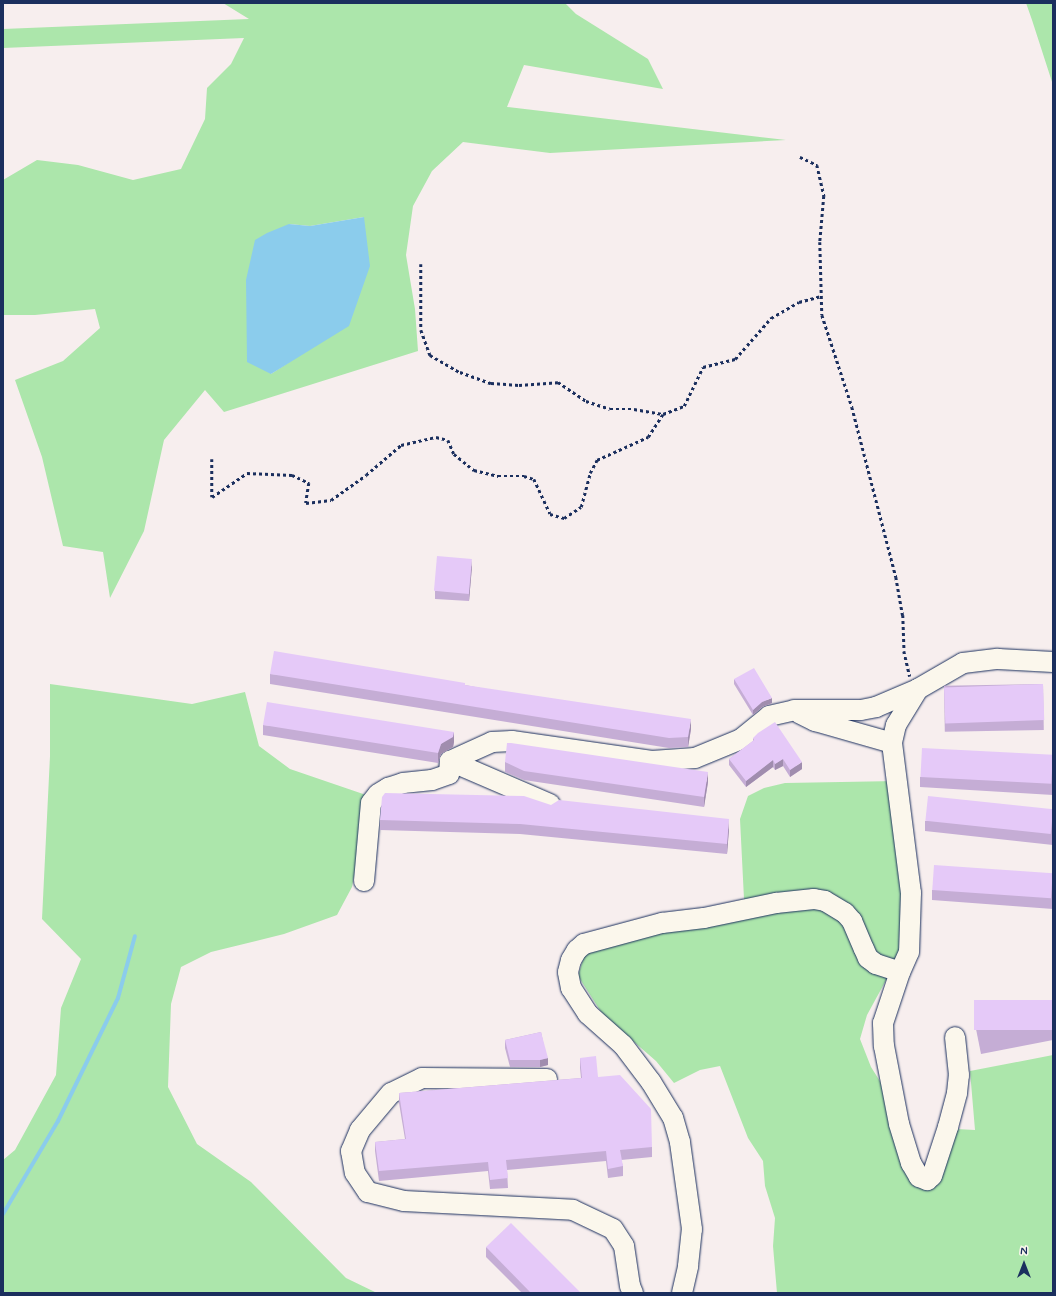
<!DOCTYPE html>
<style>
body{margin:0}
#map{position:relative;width:1056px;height:1296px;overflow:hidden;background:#f7eeee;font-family:Mynerve,sans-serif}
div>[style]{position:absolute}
.green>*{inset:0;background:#ace6ab}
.water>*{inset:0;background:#8bccec}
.stream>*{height:4px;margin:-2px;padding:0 2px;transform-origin:2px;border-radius:2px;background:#8bccec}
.path>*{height:2.5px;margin-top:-1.25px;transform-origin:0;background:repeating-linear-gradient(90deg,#1b2f5e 0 3px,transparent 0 6px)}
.roads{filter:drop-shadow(0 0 1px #1b2f5e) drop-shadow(0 0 1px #1b2f5e)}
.minor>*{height:20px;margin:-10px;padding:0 10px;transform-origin:10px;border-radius:10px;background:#fbf7ec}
.wall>*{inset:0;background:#c5add5;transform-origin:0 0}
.shaded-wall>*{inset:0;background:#a08dae}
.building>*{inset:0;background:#e5c9f8;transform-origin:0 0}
span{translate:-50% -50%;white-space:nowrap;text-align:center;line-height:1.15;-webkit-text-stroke:4px #fbf7ec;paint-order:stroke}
.frame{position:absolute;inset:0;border:4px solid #1b2f5e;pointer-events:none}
.north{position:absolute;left:1004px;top:1244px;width:40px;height:40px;-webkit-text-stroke:3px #fbf7ec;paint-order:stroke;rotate:0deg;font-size:11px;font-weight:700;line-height:16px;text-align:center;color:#1b2f5e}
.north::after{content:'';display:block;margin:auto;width:14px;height:18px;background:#1b2f5e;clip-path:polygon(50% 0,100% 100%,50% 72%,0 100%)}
</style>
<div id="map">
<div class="green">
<div style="clip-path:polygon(evenodd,223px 3px,565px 3px,576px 14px,648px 59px,663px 89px,524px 65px,507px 107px,786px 140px,550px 153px,463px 142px,432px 171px,413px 206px,406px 255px,415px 309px,418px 351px,224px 412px,205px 390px,164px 440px,144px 531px,110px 598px,103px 552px,63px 546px,42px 457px,15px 380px,63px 361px,100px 328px,95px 309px,35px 315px,3px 315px,3px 180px,37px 160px,78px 165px,133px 180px,181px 169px,205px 119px,207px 88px,231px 64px,244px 38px,3px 48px,3px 29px,249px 19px,223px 3px,364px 217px,300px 355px,271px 374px,289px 224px,310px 226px,364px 217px)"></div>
<div style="clip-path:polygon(1026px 3px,1053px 3px,1053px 85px,1032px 20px)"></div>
<div style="clip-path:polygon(50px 684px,192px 704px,245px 692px,259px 746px,290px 769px,369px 796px,352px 887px,337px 915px,284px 934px,211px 952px,181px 967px,171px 1004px,168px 1087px,197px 1144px,251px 1182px,346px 1278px,377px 1293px,3px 1293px,3px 1160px,15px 1150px,56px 1075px,61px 1008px,81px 959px,42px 919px,50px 756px)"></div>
<div style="clip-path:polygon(897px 781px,907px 893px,902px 951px,867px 1015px,860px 1039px,871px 1067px,883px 1086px,917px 1187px,956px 1129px,975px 1130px,970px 1071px,1053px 1055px,1053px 1293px,777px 1293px,773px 1246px,775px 1218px,765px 1186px,763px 1161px,748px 1138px,720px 1066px,700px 1070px,674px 1083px,656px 1061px,603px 1015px,578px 976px,584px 956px,599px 945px,671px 929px,745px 919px,740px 819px,748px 796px,764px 788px,785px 783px)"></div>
</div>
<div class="water">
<div style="clip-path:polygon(364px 217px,370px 266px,349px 326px,271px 374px,247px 362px,246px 280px,255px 240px,267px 233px,289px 224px,310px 226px)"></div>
</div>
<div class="stream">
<div style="left:3px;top:1214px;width:108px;rotate:-59.4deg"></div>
<div style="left:58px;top:1121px;width:137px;rotate:-64deg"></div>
<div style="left:118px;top:998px;width:64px;rotate:-74.7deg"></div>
</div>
<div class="path">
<div style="left:800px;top:157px;width:19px;rotate:25deg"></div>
<div style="left:817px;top:165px;width:32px;rotate:77deg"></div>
<div style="left:824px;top:196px;width:46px;rotate:95deg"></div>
<div style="left:820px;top:242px;width:73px;rotate:88.4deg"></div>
<div style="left:822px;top:315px;width:97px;rotate:71.9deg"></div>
<div style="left:852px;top:407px;width:176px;rotate:75.5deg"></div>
<div style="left:896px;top:577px;width:39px;rotate:80deg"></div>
<div style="left:903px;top:615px;width:36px;rotate:88deg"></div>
<div style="left:904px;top:651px;width:26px;rotate:77deg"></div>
<div style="left:421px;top:264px;width:66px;rotate:90deg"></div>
<div style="left:421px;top:330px;width:27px;rotate:70deg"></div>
<div style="left:430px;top:355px;width:34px;rotate:30deg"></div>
<div style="left:460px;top:372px;width:33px;rotate:20deg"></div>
<div style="left:491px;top:383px;width:28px;rotate:4deg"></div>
<div style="left:519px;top:385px;width:39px;rotate:-4deg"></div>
<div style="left:558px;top:382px;width:34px;rotate:34deg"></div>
<div style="left:586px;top:401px;width:25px;rotate:18deg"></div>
<div style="left:610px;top:409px;width:24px"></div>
<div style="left:634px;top:409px;width:29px;rotate:10deg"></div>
<div style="left:663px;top:414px;width:22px;rotate:-21deg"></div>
<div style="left:684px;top:406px;width:43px;rotate:-64deg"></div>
<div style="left:703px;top:367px;width:33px;rotate:-14deg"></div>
<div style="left:735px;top:359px;width:55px;rotate:-48.7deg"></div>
<div style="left:771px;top:318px;width:32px;rotate:-30deg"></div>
<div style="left:799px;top:302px;width:24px;rotate:-15deg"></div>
<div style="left:212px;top:459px;width:38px;rotate:90deg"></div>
<div style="left:212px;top:497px;width:42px;rotate:-34.4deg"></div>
<div style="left:247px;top:473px;width:45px;rotate:2.5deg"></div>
<div style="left:292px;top:475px;width:19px;rotate:25deg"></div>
<div style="left:309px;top:483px;width:20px;rotate:99deg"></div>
<div style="left:306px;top:503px;width:25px;rotate:-7deg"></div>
<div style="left:331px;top:500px;width:43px;rotate:-35.5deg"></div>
<div style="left:366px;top:475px;width:46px;rotate:-40.6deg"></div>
<div style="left:401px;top:445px;width:36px;rotate:-13deg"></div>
<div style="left:436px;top:437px;width:12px;rotate:14deg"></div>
<div style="left:448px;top:440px;width:15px;rotate:67deg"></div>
<div style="left:454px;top:454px;width:26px;rotate:39deg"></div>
<div style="left:474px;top:470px;width:25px;rotate:14deg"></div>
<div style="left:498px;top:476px;width:26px"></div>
<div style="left:524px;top:476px;width:10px;rotate:17deg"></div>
<div style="left:534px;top:479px;width:38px;rotate:65deg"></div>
<div style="left:550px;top:514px;width:15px;rotate:16deg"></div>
<div style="left:564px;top:518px;width:20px;rotate:-33deg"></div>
<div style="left:581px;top:507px;width:35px;rotate:-75deg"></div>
<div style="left:590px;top:473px;width:15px;rotate:-62deg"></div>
<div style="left:597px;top:460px;width:56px;rotate:-24.3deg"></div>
<div style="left:648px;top:437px;width:27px;rotate:-57deg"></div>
</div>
<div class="roads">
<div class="minor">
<div style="left:918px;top:689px;width:42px;rotate:121.4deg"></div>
<div style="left:896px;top:725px;width:18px;rotate:103deg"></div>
<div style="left:892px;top:743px;width:151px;rotate:82.8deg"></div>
<div style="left:911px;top:893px;width:59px;rotate:91.9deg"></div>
<div style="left:909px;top:952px;width:22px;rotate:114deg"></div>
<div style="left:900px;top:972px;width:54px;rotate:108.4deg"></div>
<div style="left:883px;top:1023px;width:23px;rotate:88deg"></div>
<div style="left:884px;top:1046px;width:79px;rotate:79.1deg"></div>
<div style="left:899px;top:1124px;width:41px;rotate:72.9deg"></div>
<div style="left:911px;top:1163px;width:16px;rotate:60deg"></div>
<div style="left:919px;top:1177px;width:9px;rotate:21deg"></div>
<div style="left:927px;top:1180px;width:6px;rotate:-39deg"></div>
<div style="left:932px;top:1176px;width:52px;rotate:-71.9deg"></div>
<div style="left:948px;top:1127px;width:35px;rotate:-75deg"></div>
<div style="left:957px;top:1093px;width:18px;rotate:-84deg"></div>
<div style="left:959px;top:1075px;width:38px;rotate:-96deg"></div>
<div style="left:799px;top:713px;width:18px;rotate:27deg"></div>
<div style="left:815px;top:721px;width:80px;rotate:15.9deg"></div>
<div style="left:450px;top:761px;width:46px;rotate:-24.3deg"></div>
<div style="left:492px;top:742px;width:20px;rotate:-3deg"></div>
<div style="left:512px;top:741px;width:141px;rotate:8.1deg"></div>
<div style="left:652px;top:761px;width:43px;rotate:-4deg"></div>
<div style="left:695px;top:758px;width:50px;rotate:-22.4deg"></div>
<div style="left:741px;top:739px;width:36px;rotate:-39deg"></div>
<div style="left:769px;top:716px;width:26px;rotate:-13deg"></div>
<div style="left:794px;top:710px;width:67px"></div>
<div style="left:861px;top:710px;width:15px;rotate:-11deg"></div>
<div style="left:876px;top:707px;width:46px;rotate:-23.2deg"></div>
<div style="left:918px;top:689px;width:52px;rotate:-30deg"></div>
<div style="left:963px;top:663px;width:35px;rotate:-7deg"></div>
<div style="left:998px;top:659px;width:55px;rotate:3.1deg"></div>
<div style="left:450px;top:761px;width:109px;rotate:23.3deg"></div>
<div style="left:364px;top:881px;width:78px;rotate:-84.9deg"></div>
<div style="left:371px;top:803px;width:11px;rotate:-52deg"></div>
<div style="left:378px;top:794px;width:12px;rotate:-31deg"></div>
<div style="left:388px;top:788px;width:16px;rotate:-18deg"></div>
<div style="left:403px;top:783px;width:29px;rotate:-6deg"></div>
<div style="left:432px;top:780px;width:18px;rotate:-19deg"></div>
<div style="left:449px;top:774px;width:13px;rotate:-86deg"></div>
<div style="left:547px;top:1079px;width:125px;rotate:-179.5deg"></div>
<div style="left:422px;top:1078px;width:34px;rotate:154deg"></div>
<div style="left:391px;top:1093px;width:48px;rotate:130deg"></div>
<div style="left:360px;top:1130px;width:23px;rotate:113deg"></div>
<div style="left:351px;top:1151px;width:22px;rotate:80deg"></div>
<div style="left:355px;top:1173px;width:23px;rotate:56deg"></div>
<div style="left:368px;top:1192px;width:37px;rotate:14deg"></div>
<div style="left:404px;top:1201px;width:169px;rotate:3deg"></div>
<div style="left:573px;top:1210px;width:44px;rotate:25.4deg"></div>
<div style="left:613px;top:1229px;width:20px;rotate:57deg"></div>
<div style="left:624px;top:1246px;width:40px;rotate:81.5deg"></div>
<div style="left:630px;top:1286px;width:8px;rotate:67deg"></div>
<div style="left:682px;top:1293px;width:28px;rotate:-77deg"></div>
<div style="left:688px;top:1266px;width:37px;rotate:-84deg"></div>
<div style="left:692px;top:1229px;width:88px;rotate:-97.9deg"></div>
<div style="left:680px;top:1142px;width:25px;rotate:-106deg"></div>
<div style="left:673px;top:1118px;width:42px;rotate:-121.4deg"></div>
<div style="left:651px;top:1082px;width:46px;rotate:-127.1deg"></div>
<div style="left:623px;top:1045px;width:47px;rotate:-138.5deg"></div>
<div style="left:588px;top:1014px;width:31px;rotate:-123deg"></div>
<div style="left:571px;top:988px;width:16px;rotate:-101deg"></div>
<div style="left:568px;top:972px;width:12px;rotate:-76deg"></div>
<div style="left:571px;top:960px;width:12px;rotate:-59deg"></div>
<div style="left:577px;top:950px;width:9px;rotate:-41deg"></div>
<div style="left:584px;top:944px;width:81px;rotate:-15.1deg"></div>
<div style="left:662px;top:923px;width:42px;rotate:-6.8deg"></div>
<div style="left:704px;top:918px;width:74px;rotate:-11.8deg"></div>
<div style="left:776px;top:903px;width:38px;rotate:-6deg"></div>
<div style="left:814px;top:899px;width:11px;rotate:10deg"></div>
<div style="left:825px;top:901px;width:23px;rotate:31deg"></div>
<div style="left:845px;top:913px;width:11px;rotate:49deg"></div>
<div style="left:852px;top:921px;width:30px;rotate:67deg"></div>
<div style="left:864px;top:949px;width:10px;rotate:66deg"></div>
<div style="left:868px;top:958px;width:10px;rotate:37deg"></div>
<div style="left:876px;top:964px;width:25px;rotate:18deg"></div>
</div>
</div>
<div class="wall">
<div style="clip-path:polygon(472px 566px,469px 601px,435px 599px,435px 591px)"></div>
<div style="clip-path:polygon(270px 674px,465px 685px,691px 729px,688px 747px,669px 748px,270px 684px)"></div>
<div style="clip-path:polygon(734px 679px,772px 703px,762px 707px,753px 715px,734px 684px)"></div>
<div style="left:1043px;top:684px;width:46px;height:99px;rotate:89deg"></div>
<div style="clip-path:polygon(263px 725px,454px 742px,453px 747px,441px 754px,438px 763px,263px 735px)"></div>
<div style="clip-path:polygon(753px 738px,802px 769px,790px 777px,783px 766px,775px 770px,773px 767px,746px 787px,729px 765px,729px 759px,753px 741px)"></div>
<div style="clip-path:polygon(1053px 756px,1053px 795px,920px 787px,920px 777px)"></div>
<div style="clip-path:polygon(505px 762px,708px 782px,704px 807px,524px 780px,505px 772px)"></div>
<div style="clip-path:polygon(551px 805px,729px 829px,727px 854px,520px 834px,380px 830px,380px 820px)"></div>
<div style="clip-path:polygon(1053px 809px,1053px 845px,925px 831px,925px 821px)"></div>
<div style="clip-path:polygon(1053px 874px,1053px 909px,932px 900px,932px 890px)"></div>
<div style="clip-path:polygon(1053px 1000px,1053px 1040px,981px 1054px,975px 1024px,975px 1014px)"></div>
<div style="clip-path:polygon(541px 1032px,548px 1065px,540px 1067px,510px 1067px,505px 1048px,505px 1040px)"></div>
<div style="clip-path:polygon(580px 1058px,598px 1077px,652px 1147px,652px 1157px,621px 1160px,623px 1166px,623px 1176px,608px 1178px,606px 1161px,507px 1170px,508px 1188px,490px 1189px,488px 1171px,379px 1181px,375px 1151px,375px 1142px,405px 1139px,399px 1103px,399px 1093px,581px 1078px,580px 1068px)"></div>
<div style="clip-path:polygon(486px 1247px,581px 1293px,522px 1293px,486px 1257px)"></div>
</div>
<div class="shaded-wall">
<div style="clip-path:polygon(472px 559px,472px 566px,469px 601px,469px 593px)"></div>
<div style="clip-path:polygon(772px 698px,772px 703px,762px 707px,753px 715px,753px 710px,762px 702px)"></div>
<div style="clip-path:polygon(691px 719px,691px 729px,688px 747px,688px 737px)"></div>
<div style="clip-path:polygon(454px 732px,454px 742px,453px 747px,441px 754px,438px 763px,438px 753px,441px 744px)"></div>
<div style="clip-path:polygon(783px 759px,783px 766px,775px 770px,775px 764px)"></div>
<div style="clip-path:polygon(773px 760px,773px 767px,746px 787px,746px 781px)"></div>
<div style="clip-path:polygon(802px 762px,802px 769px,790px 777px,790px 770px)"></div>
<div style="clip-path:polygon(708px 772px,708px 782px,704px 807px,704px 797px)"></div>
<div style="clip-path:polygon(729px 819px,729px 829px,727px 854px,727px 844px)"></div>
<div style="clip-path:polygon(548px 1058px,548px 1065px,540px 1067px,540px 1060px)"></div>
</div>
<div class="building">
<div style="left:437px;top:556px;width:35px;height:35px;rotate:5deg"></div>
<div style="clip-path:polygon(274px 651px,465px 683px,465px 685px,691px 719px,688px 737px,669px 738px,270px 674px)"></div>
<div style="clip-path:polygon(754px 668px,772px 698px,762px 702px,753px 710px,734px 679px)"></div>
<div style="left:1043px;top:684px;width:36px;height:99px;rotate:88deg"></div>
<div style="clip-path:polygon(267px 702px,454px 732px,453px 737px,441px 744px,438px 753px,263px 725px)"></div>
<div style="clip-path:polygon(775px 722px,802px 762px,790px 770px,783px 759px,775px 764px,773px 760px,746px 781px,729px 759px,754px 740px,753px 738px,758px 733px)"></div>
<div style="clip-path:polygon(507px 743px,511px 743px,708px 772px,704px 797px,524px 771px,505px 762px)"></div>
<div style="left:922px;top:748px;width:131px;height:29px;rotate:3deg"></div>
<div style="clip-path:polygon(385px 793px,524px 796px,551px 805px,559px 800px,729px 819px,727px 844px,520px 824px,380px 820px,382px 797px)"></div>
<div style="left:928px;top:796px;width:126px;height:25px;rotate:6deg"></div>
<div style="left:934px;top:865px;width:119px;height:25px;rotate:4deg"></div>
<div style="left:1053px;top:1000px;width:30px;height:79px;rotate:90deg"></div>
<div style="clip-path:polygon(541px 1032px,548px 1058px,540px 1060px,510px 1060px,505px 1040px)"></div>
<div style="clip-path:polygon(596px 1056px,598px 1077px,620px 1075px,651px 1109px,652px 1147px,620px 1150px,623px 1166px,608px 1169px,606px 1151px,506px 1160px,508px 1178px,490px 1180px,488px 1162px,379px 1171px,375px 1142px,406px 1139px,399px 1093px,582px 1078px,580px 1058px)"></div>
<div style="clip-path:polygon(511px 1223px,581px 1293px,531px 1293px,486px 1247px)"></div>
</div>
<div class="frame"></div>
<div class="north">N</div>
</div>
